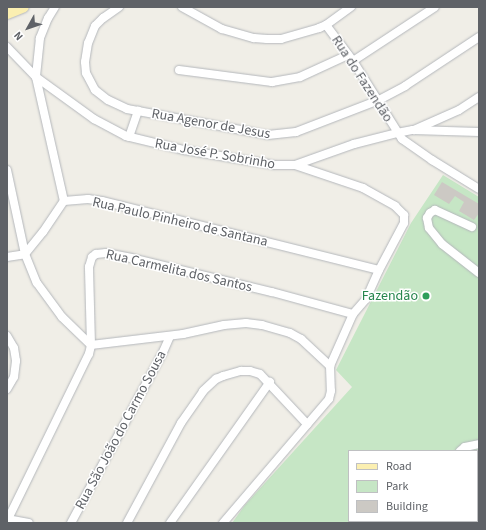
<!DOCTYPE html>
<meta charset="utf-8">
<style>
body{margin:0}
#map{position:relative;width:486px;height:530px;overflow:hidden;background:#f0eee7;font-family:"Source Sans 3",sans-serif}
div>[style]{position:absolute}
.green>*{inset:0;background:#c6e6c5}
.building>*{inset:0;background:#ccc9c4}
.roads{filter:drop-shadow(0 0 1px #b4b7bb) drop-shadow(0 0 1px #b4b7bb)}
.minor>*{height:8px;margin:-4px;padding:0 4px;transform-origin:4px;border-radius:4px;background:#fff}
.major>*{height:10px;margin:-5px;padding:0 5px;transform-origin:5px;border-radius:5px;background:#fbefb1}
.dots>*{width:11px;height:11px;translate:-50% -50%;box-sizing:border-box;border:2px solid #fff;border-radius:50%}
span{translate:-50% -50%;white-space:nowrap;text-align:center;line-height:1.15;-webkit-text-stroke:3px #fff;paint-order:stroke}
.street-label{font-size:14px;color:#5f6267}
.leisure-label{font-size:14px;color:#27864d}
.right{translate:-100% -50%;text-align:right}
.frame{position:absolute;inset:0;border:8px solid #5f6267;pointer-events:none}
.legend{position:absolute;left:348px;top:450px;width:130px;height:72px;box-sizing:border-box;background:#fff;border:1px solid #bfc0c2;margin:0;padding:5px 7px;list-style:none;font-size:12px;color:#5f6267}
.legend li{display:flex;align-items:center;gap:8px;height:20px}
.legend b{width:20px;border:1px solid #bfc0c2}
.north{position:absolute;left:8px;top:8px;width:40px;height:40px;-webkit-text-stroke:3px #fff;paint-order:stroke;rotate:230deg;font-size:11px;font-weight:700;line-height:16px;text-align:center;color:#5f6267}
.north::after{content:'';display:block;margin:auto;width:14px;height:18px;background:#5f6267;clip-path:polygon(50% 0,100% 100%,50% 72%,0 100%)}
</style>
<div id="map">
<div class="green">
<div style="clip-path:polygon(evenodd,443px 175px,479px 197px,479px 523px,232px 523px,245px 505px,352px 387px,336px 370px,411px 223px,443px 175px,349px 451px,477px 451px,477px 521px,349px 521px,349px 451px)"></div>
</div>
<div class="building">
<div style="clip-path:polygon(442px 182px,479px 204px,479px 213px,474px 220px,459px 211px,464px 202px,455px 196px,449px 204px,434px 195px)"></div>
</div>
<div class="roads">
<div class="minor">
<div style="left:55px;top:7px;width:13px;rotate:122deg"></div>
<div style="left:48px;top:18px;width:22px;rotate:112deg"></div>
<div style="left:40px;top:38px;width:39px;rotate:96deg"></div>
<div style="left:36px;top:77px;width:127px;rotate:77.3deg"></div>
<div style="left:119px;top:7px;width:19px;rotate:145deg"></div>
<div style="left:103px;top:18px;width:11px;rotate:135deg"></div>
<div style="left:95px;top:26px;width:18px;rotate:112deg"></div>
<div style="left:88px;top:43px;width:19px;rotate:99deg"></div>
<div style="left:85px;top:62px;width:11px;rotate:85deg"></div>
<div style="left:86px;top:73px;width:19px;rotate:62deg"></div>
<div style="left:95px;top:90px;width:16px;rotate:38deg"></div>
<div style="left:108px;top:100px;width:21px;rotate:25deg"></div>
<div style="left:127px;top:109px;width:143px;rotate:10.4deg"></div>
<div style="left:268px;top:135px;width:28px;rotate:-6deg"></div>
<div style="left:296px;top:132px;width:89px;rotate:-21.1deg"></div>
<div style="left:379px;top:100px;width:30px;rotate:-28deg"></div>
<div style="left:405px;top:86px;width:89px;rotate:-33.5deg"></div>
<div style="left:182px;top:7px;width:46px;rotate:28.8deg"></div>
<div style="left:222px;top:29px;width:33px;rotate:16deg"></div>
<div style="left:254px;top:38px;width:13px;rotate:4deg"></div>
<div style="left:267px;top:39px;width:14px"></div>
<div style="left:281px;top:39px;width:40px;rotate:-16deg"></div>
<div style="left:319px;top:28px;width:8px;rotate:-23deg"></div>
<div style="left:326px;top:25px;width:31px;rotate:-36deg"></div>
<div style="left:326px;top:25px;width:45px;rotate:53.1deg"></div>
<div style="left:353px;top:61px;width:92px;rotate:57.9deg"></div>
<div style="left:402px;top:139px;width:37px;rotate:35deg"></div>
<div style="left:432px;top:160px;width:55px;rotate:31.7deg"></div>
<div style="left:7px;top:47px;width:42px;rotate:46deg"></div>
<div style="left:36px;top:77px;width:72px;rotate:35.9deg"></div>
<div style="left:94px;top:119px;width:36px;rotate:28deg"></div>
<div style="left:126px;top:136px;width:60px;rotate:13.6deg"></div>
<div style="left:184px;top:150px;width:92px;rotate:9.4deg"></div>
<div style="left:275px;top:165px;width:20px"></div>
<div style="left:295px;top:165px;width:72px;rotate:18.7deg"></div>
<div style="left:363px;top:188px;width:37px;rotate:29deg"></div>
<div style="left:395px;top:206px;width:13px;rotate:45deg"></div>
<div style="left:404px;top:215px;width:8px;rotate:90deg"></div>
<div style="left:404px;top:223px;width:53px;rotate:118deg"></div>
<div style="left:379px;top:270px;width:32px;rotate:114deg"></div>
<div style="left:366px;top:299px;width:20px;rotate:131deg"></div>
<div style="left:353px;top:314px;width:57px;rotate:113.9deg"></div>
<div style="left:330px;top:366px;width:25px;rotate:88deg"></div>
<div style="left:331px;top:391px;width:8px;rotate:104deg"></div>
<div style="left:329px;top:399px;width:163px;rotate:130.5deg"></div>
<div style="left:353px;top:61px;width:98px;rotate:-33.4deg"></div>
<div style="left:179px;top:70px;width:94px;rotate:7.4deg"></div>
<div style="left:272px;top:82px;width:28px;rotate:-10deg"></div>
<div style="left:300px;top:77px;width:53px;rotate:-24.6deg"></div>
<div style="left:414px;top:130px;width:49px;rotate:-24deg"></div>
<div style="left:459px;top:110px;width:24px;rotate:-33deg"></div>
<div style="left:129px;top:137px;width:28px;rotate:-71deg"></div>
<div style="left:295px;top:165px;width:63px;rotate:-19.6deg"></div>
<div style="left:354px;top:144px;width:44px;rotate:-14.3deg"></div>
<div style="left:397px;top:133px;width:16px;rotate:-11deg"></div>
<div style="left:413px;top:130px;width:66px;rotate:1.7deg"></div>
<div style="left:7px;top:170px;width:86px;rotate:77.9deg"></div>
<div style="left:25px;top:254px;width:31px;rotate:68deg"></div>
<div style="left:37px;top:283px;width:42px;rotate:53.7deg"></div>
<div style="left:62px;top:317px;width:40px;rotate:44deg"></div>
<div style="left:64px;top:201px;width:24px;rotate:-5deg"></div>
<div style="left:88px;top:199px;width:14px;rotate:8deg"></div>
<div style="left:102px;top:201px;width:285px;rotate:14deg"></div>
<div style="left:472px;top:227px;width:41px;rotate:-155.3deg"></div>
<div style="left:435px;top:210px;width:6px;rotate:149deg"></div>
<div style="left:430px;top:213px;width:6px;rotate:121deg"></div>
<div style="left:427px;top:218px;width:10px;rotate:79deg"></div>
<div style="left:429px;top:228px;width:21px;rotate:51deg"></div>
<div style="left:442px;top:244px;width:47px;rotate:38.1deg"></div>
<div style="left:25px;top:254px;width:28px;rotate:-51deg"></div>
<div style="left:43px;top:232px;width:37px;rotate:-56deg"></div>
<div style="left:7px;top:257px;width:18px;rotate:-9deg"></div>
<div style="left:7px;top:336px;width:14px;rotate:60deg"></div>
<div style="left:14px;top:348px;width:13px;rotate:81deg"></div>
<div style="left:16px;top:361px;width:16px;rotate:97deg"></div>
<div style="left:14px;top:377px;width:14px;rotate:120deg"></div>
<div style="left:91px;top:345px;width:93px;rotate:-6.8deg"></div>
<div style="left:183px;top:334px;width:42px;rotate:-12.4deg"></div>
<div style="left:224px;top:325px;width:22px;rotate:-5deg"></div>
<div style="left:246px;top:323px;width:16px;rotate:7deg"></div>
<div style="left:262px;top:325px;width:29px;rotate:16deg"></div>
<div style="left:290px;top:333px;width:13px;rotate:29deg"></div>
<div style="left:301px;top:339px;width:40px;rotate:43deg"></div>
<div style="left:460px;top:451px;width:6px;rotate:-39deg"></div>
<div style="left:465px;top:447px;width:14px;rotate:-12deg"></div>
<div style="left:7px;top:519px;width:22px;rotate:10deg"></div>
<div style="left:8px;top:519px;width:184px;rotate:-63.9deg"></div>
<div style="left:89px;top:354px;width:9px;rotate:-77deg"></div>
<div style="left:91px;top:345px;width:78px;rotate:-91.5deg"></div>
<div style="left:89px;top:267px;width:10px;rotate:-73deg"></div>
<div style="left:92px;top:257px;width:5px;rotate:-37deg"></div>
<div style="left:96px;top:254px;width:10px;rotate:-6deg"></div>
<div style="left:106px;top:253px;width:25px;rotate:11deg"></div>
<div style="left:131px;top:258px;width:145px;rotate:13.6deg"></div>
<div style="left:272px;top:292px;width:84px;rotate:15.2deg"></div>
<div style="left:420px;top:521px;width:2px;rotate:63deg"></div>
<div style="left:71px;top:523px;width:194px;rotate:-61.7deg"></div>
<div style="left:163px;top:352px;width:17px;rotate:-66deg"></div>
<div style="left:127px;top:523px;width:114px;rotate:-61.6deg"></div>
<div style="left:181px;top:423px;width:39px;rotate:-55deg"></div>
<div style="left:203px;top:391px;width:18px;rotate:-43deg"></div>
<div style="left:216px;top:379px;width:8px;rotate:-23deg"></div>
<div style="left:223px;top:376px;width:19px;rotate:-16deg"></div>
<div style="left:241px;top:371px;width:9px"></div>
<div style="left:250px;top:371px;width:10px;rotate:17deg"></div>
<div style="left:260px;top:374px;width:69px;rotate:46.8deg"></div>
<div style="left:170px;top:523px;width:173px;rotate:-54.7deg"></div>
</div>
<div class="major">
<div style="left:7px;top:14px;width:18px;rotate:-22deg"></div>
</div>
</div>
<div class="dots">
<div style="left:426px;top:296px;background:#2e9e5b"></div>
</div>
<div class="street-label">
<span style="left:362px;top:79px;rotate:57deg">Rua do Fazendão</span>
<span style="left:211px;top:124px;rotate:10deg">Rua Agenor de Jesus</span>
<span style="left:215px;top:154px;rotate:10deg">Rua José P. Sobrinho</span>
<span style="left:180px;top:222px;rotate:13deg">Rua Paulo Pinheiro de Santana</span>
<span style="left:179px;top:271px;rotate:13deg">Rua Carmelita dos Santos</span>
<span style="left:121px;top:430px;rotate:-62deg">Rua São João do Carmo Sousa</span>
</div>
<div class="leisure-label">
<span class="right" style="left:418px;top:296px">Fazendão</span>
</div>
<div class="frame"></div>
<ul class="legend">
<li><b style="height:5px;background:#fbefb1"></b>Road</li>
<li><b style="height:11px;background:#c6e6c5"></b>Park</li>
<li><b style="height:11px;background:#ccc9c4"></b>Building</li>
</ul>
<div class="north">N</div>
</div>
